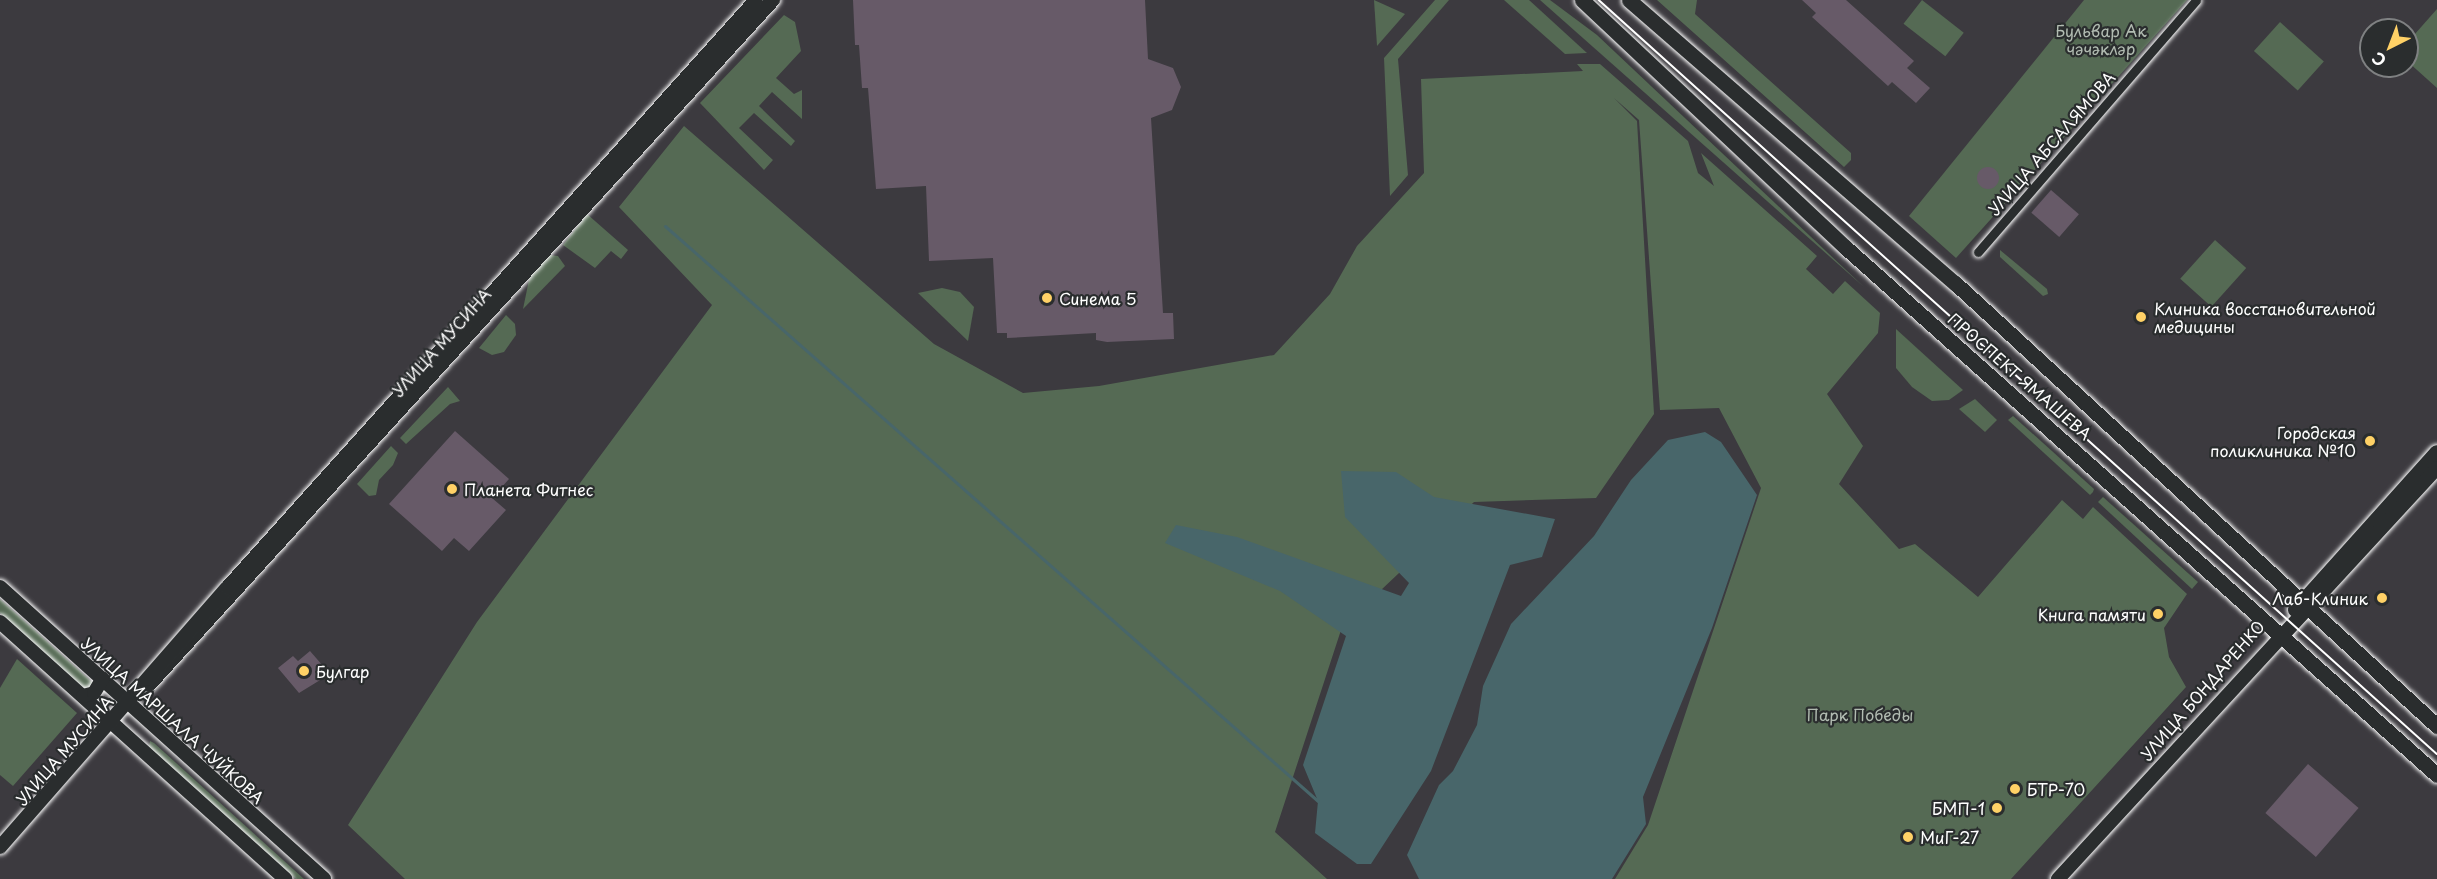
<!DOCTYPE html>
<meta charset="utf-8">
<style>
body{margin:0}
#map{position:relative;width:2437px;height:879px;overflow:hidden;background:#3c3a3f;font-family:"Playpen Sans",sans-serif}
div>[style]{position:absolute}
.green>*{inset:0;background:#556a54;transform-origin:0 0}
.water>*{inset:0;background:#48666a}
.stream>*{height:3px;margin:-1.5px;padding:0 1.5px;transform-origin:1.5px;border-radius:1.5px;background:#48666a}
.building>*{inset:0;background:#675a68;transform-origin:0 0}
.round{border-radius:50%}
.roads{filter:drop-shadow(0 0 2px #fff) drop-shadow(0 0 2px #fff)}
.street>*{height:9px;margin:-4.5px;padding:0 4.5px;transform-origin:4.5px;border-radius:4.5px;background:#2a2d2e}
.secondary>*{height:14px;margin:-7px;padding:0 7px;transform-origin:7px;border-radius:7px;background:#2a2d2e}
.primary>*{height:15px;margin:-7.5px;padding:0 7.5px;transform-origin:7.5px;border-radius:7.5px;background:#2a2d2e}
.tram>*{height:1.5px;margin:-0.75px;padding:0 0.75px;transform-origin:0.75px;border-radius:0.75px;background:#fff}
.dots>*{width:16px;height:16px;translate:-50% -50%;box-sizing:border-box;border:3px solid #2a2d2e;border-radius:50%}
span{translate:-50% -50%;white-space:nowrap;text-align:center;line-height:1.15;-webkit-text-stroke:4.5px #2a2d2e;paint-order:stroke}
.park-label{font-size:16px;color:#b2bcb2}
.street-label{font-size:16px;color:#fff}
.poi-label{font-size:16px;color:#fff}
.left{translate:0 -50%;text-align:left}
.right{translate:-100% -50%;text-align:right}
.north{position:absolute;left:2359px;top:18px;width:60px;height:60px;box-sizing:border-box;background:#2a2d2e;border:2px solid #7f8182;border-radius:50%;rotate:222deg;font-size:16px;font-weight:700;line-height:24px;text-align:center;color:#fff}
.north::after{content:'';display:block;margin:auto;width:21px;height:27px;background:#ffd166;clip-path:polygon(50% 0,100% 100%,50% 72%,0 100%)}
</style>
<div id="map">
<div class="green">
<div style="clip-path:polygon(1374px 0,1405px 14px,1377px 46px)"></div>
<div style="clip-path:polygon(1435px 0,1449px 0,1398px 59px,1408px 175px,1390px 196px,1384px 58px)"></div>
<div style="clip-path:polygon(1504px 0,1529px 0,1587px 53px,1565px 54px)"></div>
<div style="clip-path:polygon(1540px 0,1550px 0,1597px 35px,1864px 287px)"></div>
<div style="clip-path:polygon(1657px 0,1697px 0,1695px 14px,1851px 153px,1851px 160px,1844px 167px)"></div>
<div style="left:1922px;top:0;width:53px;height:30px;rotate:38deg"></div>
<div style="clip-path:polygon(2084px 0,2187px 0,1956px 258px,1909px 216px)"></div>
<div style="clip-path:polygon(2437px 9px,2437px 88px,2407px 61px,2407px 43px)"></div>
<div style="clip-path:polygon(784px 15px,795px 22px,801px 51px,776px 78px,794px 94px,802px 90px,802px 119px,772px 92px,759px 106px,795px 141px,791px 146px,754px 113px,739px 128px,773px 160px,764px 170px,700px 103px)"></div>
<div style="left:2280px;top:22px;width:59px;height:39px;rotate:42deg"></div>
<div style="clip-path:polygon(1577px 64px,1600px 64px,1688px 141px,1698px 173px,1714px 186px,1701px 153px,1817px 256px,1806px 269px,1833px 294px,1845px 281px,1880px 313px,1878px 333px,1827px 394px,1863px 446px,1839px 484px,1899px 549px,1915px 544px,1978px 597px,2062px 500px,2083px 519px,2093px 507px,2187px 594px,2164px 628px,2169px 657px,2186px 687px,2011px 879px,1615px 879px,1648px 825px,1761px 488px,1719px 408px,1660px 410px,1639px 120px,1614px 98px,1637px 121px,1654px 414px,1596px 498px,1474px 502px,1342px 627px,1275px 832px,1327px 879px,405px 879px,348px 825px,477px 622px,712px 305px,619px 207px,684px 126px,934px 344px,1023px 393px,1099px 386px,1274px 355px,1330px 294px,1357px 246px,1424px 173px,1421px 79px,1583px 71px)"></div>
<div style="clip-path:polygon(587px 214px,628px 250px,621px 259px,611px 251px,595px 268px,563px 245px)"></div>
<div style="left:2215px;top:240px;width:42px;height:52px;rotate:42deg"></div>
<div style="clip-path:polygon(2000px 250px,2047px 289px,2048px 294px,2043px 296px,2000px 257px)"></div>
<div style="clip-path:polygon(549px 255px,558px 256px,565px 266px,523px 309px,530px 275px)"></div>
<div style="clip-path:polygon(942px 288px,960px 292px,974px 307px,968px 341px,918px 293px)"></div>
<div style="clip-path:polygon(506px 315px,515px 324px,516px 335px,504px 352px,492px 355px,479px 348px)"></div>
<div style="clip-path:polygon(1896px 329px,1963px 390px,1949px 400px,1932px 401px,1912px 387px,1896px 368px)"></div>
<div style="clip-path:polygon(448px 387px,460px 401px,450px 404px,406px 444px,400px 438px)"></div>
<div style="clip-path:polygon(1975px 399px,1997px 420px,1985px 432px,1959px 409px)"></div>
<div style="clip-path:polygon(2013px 416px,2094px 489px,2093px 492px,2090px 495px,2008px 420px)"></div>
<div style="clip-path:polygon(391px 446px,398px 453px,393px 465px,379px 480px,376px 495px,369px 496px,357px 484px)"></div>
<div style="clip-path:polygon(2103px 497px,2198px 582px,2192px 589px,2098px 502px)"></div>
<div style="clip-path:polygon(0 599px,92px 682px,92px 688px,85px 690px,0 613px)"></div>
<div style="clip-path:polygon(17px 659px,77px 713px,13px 786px,0 775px,0 688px)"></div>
<div style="clip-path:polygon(150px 741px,154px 743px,304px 879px,296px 879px,149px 747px)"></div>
</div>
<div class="water">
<div style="clip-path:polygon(1705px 432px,1721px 442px,1757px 495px,1712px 628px,1643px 797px,1646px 824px,1612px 879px,1419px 879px,1407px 855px,1439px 785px,1453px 771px,1477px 725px,1483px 686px,1511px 624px,1594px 536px,1631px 480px,1668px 440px)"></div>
<div style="clip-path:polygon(1341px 471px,1396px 472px,1434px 497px,1555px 519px,1542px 557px,1510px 565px,1431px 771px,1371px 864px,1357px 864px,1315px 833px,1318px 801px,1303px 765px,1346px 636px,1280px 591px,1165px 543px,1176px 525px,1237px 537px,1401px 596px,1409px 583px,1345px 517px)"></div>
</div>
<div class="stream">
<div style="left:665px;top:226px;width:870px;rotate:41.37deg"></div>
</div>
<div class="building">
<div style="clip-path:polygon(853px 0,1145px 0,1148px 59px,1173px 68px,1181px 87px,1172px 110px,1151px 118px,1163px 313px,1173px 313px,1174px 339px,1107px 342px,1096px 340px,1096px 333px,1007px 338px,1007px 333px,997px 333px,993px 258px,929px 261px,926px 186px,876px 189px,868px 88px,862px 88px,859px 45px,855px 45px)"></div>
<div style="clip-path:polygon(1802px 0,1846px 0,1914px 61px,1907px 68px,1930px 88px,1916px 103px,1892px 82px,1888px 86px,1812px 17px,1816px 13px)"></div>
<div class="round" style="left:1977px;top:167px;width:22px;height:22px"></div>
<div style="left:2051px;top:190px;width:37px;height:30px;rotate:41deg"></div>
<div style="clip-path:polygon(455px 431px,509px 479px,492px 498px,506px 510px,469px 551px,454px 538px,442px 551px,389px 504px)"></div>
<div style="clip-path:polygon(310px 651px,330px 674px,299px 693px,278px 668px,293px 656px,298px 661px)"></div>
<div style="left:2308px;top:764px;width:67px;height:65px;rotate:41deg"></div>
</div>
<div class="roads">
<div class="street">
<div style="left:1978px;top:252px;width:333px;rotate:-49.1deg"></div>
</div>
<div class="secondary">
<div style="left:0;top:587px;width:436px;rotate:42deg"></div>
<div style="left:2295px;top:610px;width:212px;rotate:-48.1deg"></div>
<div style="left:0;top:622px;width:384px;rotate:42deg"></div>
<div style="left:149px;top:685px;width:927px;rotate:-47.67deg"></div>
<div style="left:83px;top:696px;width:11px;rotate:-15deg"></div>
<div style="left:94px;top:693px;width:17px;rotate:-59deg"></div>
<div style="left:0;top:847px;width:344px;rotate:-48.8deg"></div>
<div style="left:227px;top:588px;width:791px;rotate:-48.02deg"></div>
<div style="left:2058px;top:879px;width:559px;rotate:-47.32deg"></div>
</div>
<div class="primary">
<div style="left:1582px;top:0;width:361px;rotate:43.2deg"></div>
<div style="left:1845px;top:247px;width:793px;rotate:41.73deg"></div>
<div style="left:1629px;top:0;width:432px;rotate:41deg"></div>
<div style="left:1955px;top:283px;width:655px;rotate:42.59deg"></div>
</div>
</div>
<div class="tram">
<div style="left:1599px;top:0;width:1127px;rotate:41.98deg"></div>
</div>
<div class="dots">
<div style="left:1047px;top:298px;background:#ffd166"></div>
<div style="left:2141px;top:317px;background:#ffd166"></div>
<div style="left:2370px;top:441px;background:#ffd166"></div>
<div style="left:452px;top:489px;background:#ffd166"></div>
<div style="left:2382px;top:598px;background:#ffd166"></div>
<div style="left:2158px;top:614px;background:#ffd166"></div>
<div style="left:304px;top:671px;background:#ffd166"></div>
<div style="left:2015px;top:789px;background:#ffd166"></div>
<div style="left:1997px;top:808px;background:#ffd166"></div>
<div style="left:1908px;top:837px;background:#ffd166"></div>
</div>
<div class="park-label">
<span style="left:2101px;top:39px">Бульвар Ак<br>чәчәкләр</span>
<span style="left:1860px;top:714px">Парк Победы</span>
</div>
<div class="street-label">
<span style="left:2051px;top:143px;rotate:-49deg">УЛИЦА АБСАЛЯМОВА</span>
<span style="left:441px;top:342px;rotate:-48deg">УЛИЦА МУСИНА</span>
<span style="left:2020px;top:376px;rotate:41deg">ПРОСПЕКТ ЯМАШЕВА</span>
<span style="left:2202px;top:690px;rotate:-49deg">УЛИЦА БОНДАРЕНКО</span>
<span style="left:173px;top:720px;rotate:42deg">УЛИЦА МАРШАЛА ЧУЙКОВА</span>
<span style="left:64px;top:750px;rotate:-49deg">УЛИЦА МУСИНА</span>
</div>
<div class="poi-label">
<span class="left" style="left:1059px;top:298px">Синема 5</span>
<span class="left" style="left:2154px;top:317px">Клиника восстановительной<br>медицины</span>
<span class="right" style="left:2356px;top:441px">Городская<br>поликлиника №10</span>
<span class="left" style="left:464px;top:489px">Планета Фитнес</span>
<span class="right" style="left:2368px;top:598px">Лаб-Клиник</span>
<span class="right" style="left:2146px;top:614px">Книга памяти</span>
<span class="left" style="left:316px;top:671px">Булгар</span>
<span class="left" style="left:2027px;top:789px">БТР-70</span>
<span class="right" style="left:1985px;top:808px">БМП-1</span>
<span class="left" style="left:1920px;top:837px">МиГ-27</span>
</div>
<div class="north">С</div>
</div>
